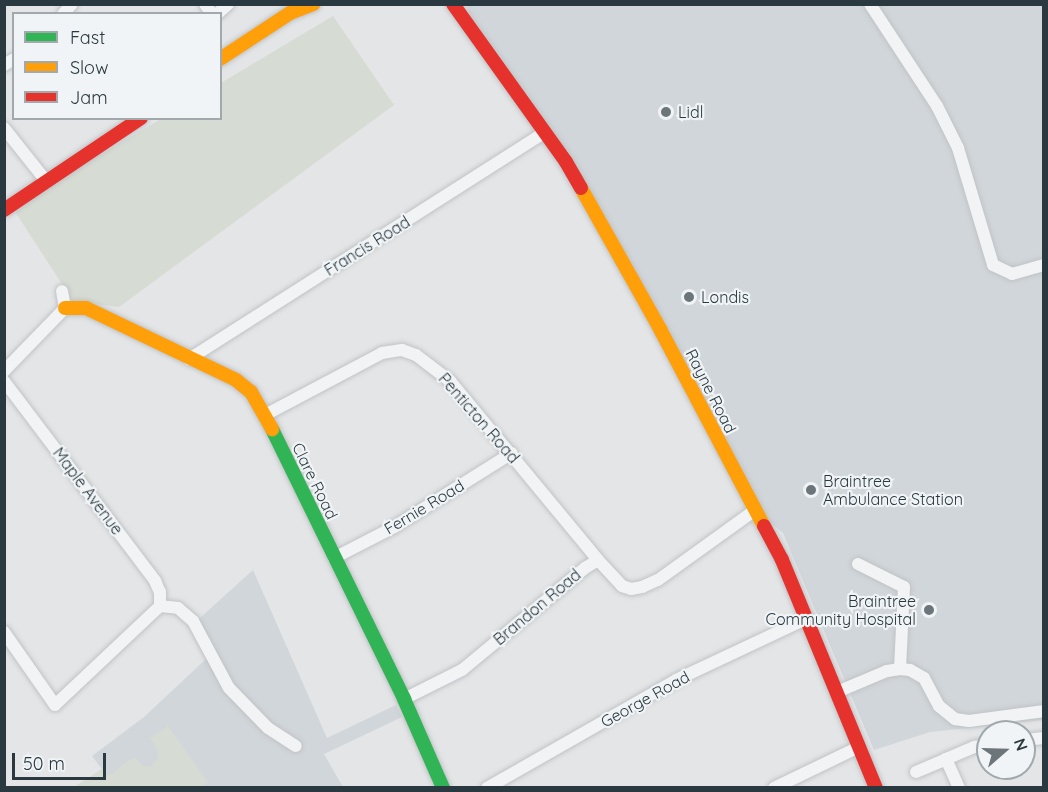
<!DOCTYPE html>
<style>
body{margin:0}
#map{position:relative;width:1048px;height:792px;overflow:hidden;background:#e3e5e7;font-family:Quicksand,sans-serif}
div>[style]{position:absolute}
.built>*{inset:0;background:#d1d6da}
.green>*{inset:0;background:#d6dbd3}
.roads{filter:drop-shadow(0 0 2px #c1c3c5) drop-shadow(0 0 2px #c1c3c5)}
.street>*{height:12px;margin:-6px;padding:0 6px;transform-origin:6px;border-radius:6px;background:#f1f3f4}
.fast>*{height:14px;margin:-7px;padding:0 7px;transform-origin:7px;border-radius:7px;background:#30b455}
.slow>*{height:14px;margin:-7px;padding:0 7px;transform-origin:7px;border-radius:7px;background:#ff9f0a}
.jam>*{height:14px;margin:-7px;padding:0 7px;transform-origin:7px;border-radius:7px;background:#e5322d}
.dots>*{width:16px;height:16px;translate:-50% -50%;box-sizing:border-box;border:3px solid #f0f4f6;border-radius:50%}
span{translate:-50% -50%;white-space:nowrap;text-align:center;line-height:1.15;-webkit-text-stroke:4.5px #f0f4f6;paint-order:stroke}
.poi-label{font-size:16px;color:#2a3840}
.left{translate:0 -50%;text-align:left}
.right{translate:-100% -50%;text-align:right}
.street-label{font-size:16px;color:#2a3840}
.frame{position:absolute;inset:0;border:6px solid #2a3840;pointer-events:none}
.legend{position:absolute;left:12px;top:12px;width:210px;height:108px;box-sizing:border-box;background:#f0f4f6;border:2px solid #a1a9ad;margin:0;padding:8px 10px;list-style:none;font-size:18px;color:#2a3840}
.legend li{display:flex;align-items:center;gap:12px;height:30px}
.legend b{width:30px;border:2px solid #a1a9ad}
.north{position:absolute;left:976px;top:720px;width:60px;height:60px;box-sizing:border-box;background:#f0f4f6;border:2px solid #a1a9ad;border-radius:50%;rotate:70deg;font-size:16px;font-weight:700;line-height:24px;text-align:center;color:#2a3840}
.north::after{content:'';display:block;margin:auto;width:21px;height:27px;background:#6b757a;clip-path:polygon(50% 0,100% 100%,50% 72%,0 100%)}
.scale{position:absolute;left:12px;top:753px;width:94px;height:27px;box-sizing:border-box;border:3px solid #2a3840;border-top:0;padding-left:8px;font-size:18px;line-height:21px;white-space:nowrap;color:#2a3840;-webkit-text-stroke:4px #f0f4f6;paint-order:stroke}
</style>
<div id="map">
<div class="built">
<div style="clip-path:polygon(467px 5px,1043px 5px,1043px 720px,930px 732px,874px 750px,783px 533px,755px 510px,610px 237px,475px 32px)"></div>
<div style="clip-path:polygon(253px 570px,327px 738px,396px 705px,402px 717px,324px 754px,343px 787px,74px 788px,102px 769px,92px 756px,144px 717px,206px 659px,190px 627px)"></div>
</div>
<div class="green">
<div style="clip-path:polygon(333px 16px,394px 105px,119px 307px,73px 301px,12px 207px,161px 119px,220px 118px,221px 83px)"></div>
<div style="clip-path:polygon(168px 726px,208px 782px,200px 787px,74px 787px,102px 769px,108px 776px,134px 757px,143px 766px,150px 767px,158px 758px,158px 751px,150px 738px)"></div>
</div>
<div class="roads">
<div class="street">
<div style="left:205px;top:4px;width:12px;rotate:55deg"></div>
<div style="left:870px;top:4px;width:122px;rotate:56.7deg"></div>
<div style="left:937px;top:106px;width:47px;rotate:63.4deg"></div>
<div style="left:958px;top:148px;width:122px;rotate:73.3deg"></div>
<div style="left:993px;top:265px;width:21px;rotate:25deg"></div>
<div style="left:1012px;top:274px;width:33px;rotate:-16deg"></div>
<div style="left:63px;top:14px;width:13px;rotate:-48deg"></div>
<div style="left:217px;top:14px;width:15px;rotate:-42deg"></div>
<div style="left:4px;top:65px;width:12px;rotate:-31deg"></div>
<div style="left:4px;top:128px;width:69px;rotate:51.5deg"></div>
<div style="left:189px;top:359px;width:422px;rotate:-32.5deg"></div>
<div style="left:4px;top:371px;width:88px;rotate:-45.9deg"></div>
<div style="left:65px;top:308px;width:17px;rotate:-100deg"></div>
<div style="left:4px;top:381px;width:251px;rotate:52.9deg"></div>
<div style="left:155px;top:581px;width:12px;rotate:66deg"></div>
<div style="left:160px;top:592px;width:14px;rotate:90deg"></div>
<div style="left:160px;top:606px;width:144px;rotate:136.7deg"></div>
<div style="left:55px;top:705px;width:89px;rotate:-124.9deg"></div>
<div style="left:265px;top:415px;width:132px;rotate:-27.9deg"></div>
<div style="left:382px;top:353px;width:20px;rotate:-9deg"></div>
<div style="left:402px;top:350px;width:15px;rotate:20deg"></div>
<div style="left:416px;top:355px;width:43px;rotate:37.4deg"></div>
<div style="left:450px;top:381px;width:232px;rotate:50.4deg"></div>
<div style="left:334px;top:558px;width:68px;rotate:-27.3deg"></div>
<div style="left:394px;top:527px;width:139px;rotate:-32.1deg"></div>
<div style="left:858px;top:564px;width:51px;rotate:26.6deg"></div>
<div style="left:904px;top:587px;width:82px;rotate:92.8deg"></div>
<div style="left:160px;top:606px;width:18px;rotate:6deg"></div>
<div style="left:178px;top:608px;width:20px;rotate:41deg"></div>
<div style="left:193px;top:621px;width:76px;rotate:61.8deg"></div>
<div style="left:229px;top:688px;width:56px;rotate:45.7deg"></div>
<div style="left:268px;top:728px;width:33px;rotate:33deg"></div>
<div style="left:837px;top:692px;width:54px;rotate:-22.8deg"></div>
<div style="left:887px;top:671px;width:13px;rotate:-9deg"></div>
<div style="left:900px;top:669px;width:10px;rotate:6deg"></div>
<div style="left:910px;top:670px;width:16px;rotate:30deg"></div>
<div style="left:924px;top:678px;width:32px;rotate:62deg"></div>
<div style="left:939px;top:706px;width:21px;rotate:39deg"></div>
<div style="left:955px;top:719px;width:14px;rotate:8deg"></div>
<div style="left:969px;top:721px;width:76px;rotate:-7.6deg"></div>
<div style="left:404px;top:699px;width:65px;rotate:-26.6deg"></div>
<div style="left:462px;top:670px;width:160px;rotate:-39.7deg"></div>
<div style="left:585px;top:568px;width:15px;rotate:-32deg"></div>
<div style="left:598px;top:560px;width:35px;rotate:47deg"></div>
<div style="left:622px;top:586px;width:9px;rotate:18deg"></div>
<div style="left:631px;top:589px;width:11px;rotate:-10deg"></div>
<div style="left:642px;top:587px;width:17px;rotate:-24deg"></div>
<div style="left:658px;top:580px;width:120px;rotate:-35.8deg"></div>
<div style="left:1024px;top:740px;width:20px;rotate:-6deg"></div>
<div style="left:916px;top:772px;width:33px;rotate:-23deg"></div>
<div style="left:487px;top:788px;width:218px;rotate:-29.7deg"></div>
<div style="left:676px;top:680px;width:146px;rotate:-25.2deg"></div>
<div style="left:774px;top:788px;width:94px;rotate:-25.8deg"></div>
<div style="left:959px;top:788px;width:32px;rotate:-114deg"></div>
<div style="left:946px;top:759px;width:30px;rotate:-23deg"></div>
<div style="left:974px;top:747px;width:14px;rotate:-8deg"></div>
</div>
<div class="fast">
<div style="left:272px;top:429px;width:301px;rotate:63.9deg"></div>
<div style="left:404px;top:699px;width:97px;rotate:66.3deg"></div>
</div>
<div class="slow">
<div style="left:220px;top:59px;width:84px;rotate:-33.3deg"></div>
<div style="left:290px;top:13px;width:25px;rotate:-21deg"></div>
<div style="left:581px;top:188px;width:162px;rotate:60.7deg"></div>
<div style="left:660px;top:329px;width:223px;rotate:62.2deg"></div>
<div style="left:65px;top:308px;width:21px"></div>
<div style="left:86px;top:308px;width:166px;rotate:25.6deg"></div>
<div style="left:236px;top:380px;width:19px;rotate:39deg"></div>
<div style="left:251px;top:392px;width:43px;rotate:60.4deg"></div>
</div>
<div class="jam">
<div style="left:453px;top:4px;width:194px;rotate:54.4deg"></div>
<div style="left:566px;top:162px;width:30px;rotate:60deg"></div>
<div style="left:4px;top:210px;width:165px;rotate:-33.9deg"></div>
<div style="left:764px;top:526px;width:38px;rotate:62deg"></div>
<div style="left:782px;top:560px;width:247px;rotate:67.6deg"></div>
</div>
</div>
<div class="dots">
<div style="left:666px;top:112px;background:#6b757a"></div>
<div style="left:689px;top:297px;background:#6b757a"></div>
<div style="left:811px;top:490px;background:#6b757a"></div>
<div style="left:929px;top:610px;background:#6b757a"></div>
</div>
<div class="poi-label">
<span class="left" style="left:678px;top:112px">Lidl</span>
<span class="left" style="left:701px;top:297px">Londis</span>
<span class="left" style="left:823px;top:490px">Braintree<br>Ambulance Station</span>
<span class="right" style="left:916px;top:610px">Braintree<br>Community Hospital</span>
</div>
<div class="street-label">
<span style="left:367px;top:246px;rotate:-32deg">Francis Road</span>
<span style="left:711px;top:391px;rotate:63deg">Rayne Road</span>
<span style="left:479px;top:418px;rotate:49deg">Penticton Road</span>
<span style="left:315px;top:481px;rotate:64deg">Clare Road</span>
<span style="left:88px;top:491px;rotate:53deg">Maple Avenue</span>
<span style="left:424px;top:507px;rotate:-31deg">Fernie Road</span>
<span style="left:537px;top:607px;rotate:-40deg">Brandon Road</span>
<span style="left:645px;top:699px;rotate:-29deg">George Road</span>
</div>
<div class="frame"></div>
<ul class="legend">
<li><b style="height:8px;background:#30b455"></b>Fast</li>
<li><b style="height:8px;background:#ff9f0a"></b>Slow</li>
<li><b style="height:8px;background:#e5322d"></b>Jam</li>
</ul>
<div class="north">N</div>
<div class="scale">50 m</div>
</div>
